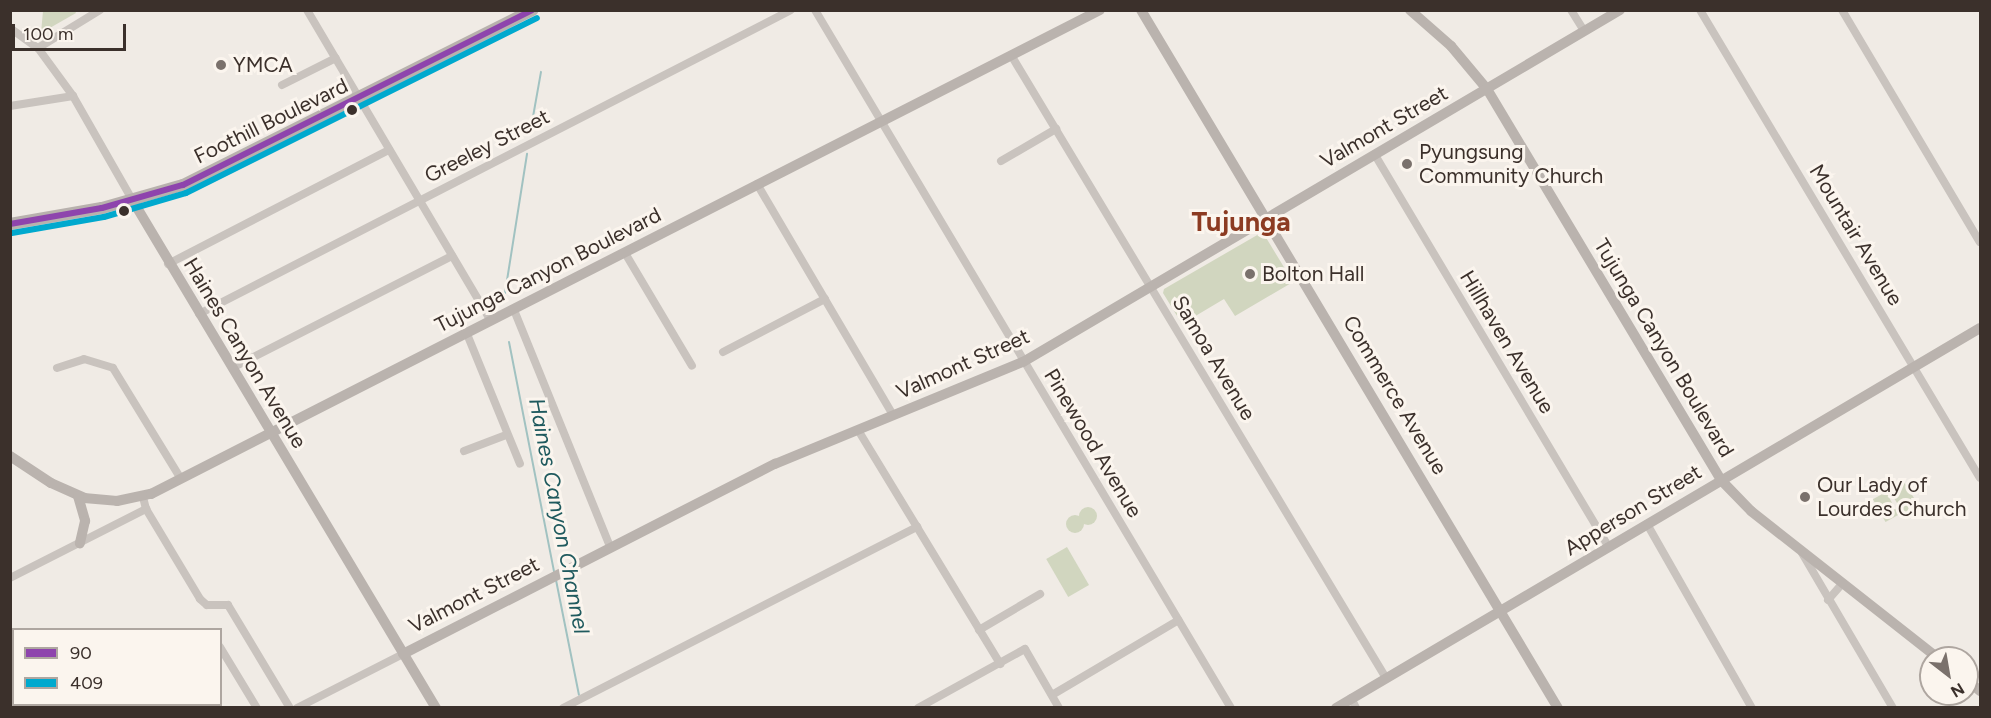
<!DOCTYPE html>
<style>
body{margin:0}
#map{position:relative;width:1991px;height:718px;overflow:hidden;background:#f0ebe5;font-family:Figtree,sans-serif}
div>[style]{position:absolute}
.green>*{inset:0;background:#d1d6bf;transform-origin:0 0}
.round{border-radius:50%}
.stream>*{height:2px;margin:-1px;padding:0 1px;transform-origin:1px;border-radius:1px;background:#a1c2c1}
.street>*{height:8px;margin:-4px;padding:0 4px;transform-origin:4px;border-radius:4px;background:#c9c3be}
.secondary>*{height:10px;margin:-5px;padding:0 5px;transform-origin:5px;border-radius:5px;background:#bab3ae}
.primary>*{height:12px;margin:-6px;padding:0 6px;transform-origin:6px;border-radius:6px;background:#b8b1ad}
.bus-1>*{height:6px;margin:-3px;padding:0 3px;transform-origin:3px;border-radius:3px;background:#8e44ad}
.bus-2>*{height:6px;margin:-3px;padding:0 3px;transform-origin:3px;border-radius:3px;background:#00a9ce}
.dots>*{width:16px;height:16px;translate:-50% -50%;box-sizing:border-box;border:3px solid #fbf5ee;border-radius:50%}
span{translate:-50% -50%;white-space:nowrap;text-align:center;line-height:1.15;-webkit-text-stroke:6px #fbf5ee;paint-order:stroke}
.poi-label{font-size:21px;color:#3b302b}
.left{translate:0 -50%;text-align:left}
.street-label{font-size:21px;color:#3b302b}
.water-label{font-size:22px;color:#1f5a5e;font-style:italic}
.district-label{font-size:27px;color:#8c3b22;font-weight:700}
.frame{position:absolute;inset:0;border:12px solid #3b302b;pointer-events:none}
.legend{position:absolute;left:12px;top:628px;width:210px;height:78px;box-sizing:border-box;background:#fbf5ee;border:2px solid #aea6a0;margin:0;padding:8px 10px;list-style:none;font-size:18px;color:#3b302b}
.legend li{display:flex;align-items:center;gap:12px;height:30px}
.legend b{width:30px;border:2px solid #aea6a0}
.north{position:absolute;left:1919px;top:646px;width:60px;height:60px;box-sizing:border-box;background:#fbf5ee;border:2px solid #aea6a0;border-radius:50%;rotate:149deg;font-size:16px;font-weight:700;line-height:24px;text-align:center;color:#3b302b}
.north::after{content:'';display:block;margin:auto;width:21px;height:27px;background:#7a716c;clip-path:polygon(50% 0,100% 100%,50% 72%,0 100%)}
.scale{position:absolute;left:12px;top:24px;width:114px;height:27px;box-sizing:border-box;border:3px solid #3b302b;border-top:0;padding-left:8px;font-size:18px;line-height:21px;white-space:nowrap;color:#3b302b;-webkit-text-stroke:4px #fbf5ee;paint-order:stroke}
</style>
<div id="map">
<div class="green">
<div style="clip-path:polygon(43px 11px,75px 11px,76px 13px,41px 33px)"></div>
<div style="clip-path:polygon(1259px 234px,1265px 236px,1293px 282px,1235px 316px,1224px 299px,1182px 324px,1163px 293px,1164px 289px)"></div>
<div style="left:1904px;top:482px;width:28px;height:17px;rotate:58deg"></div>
<div style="left:1886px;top:492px;width:26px;height:15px;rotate:61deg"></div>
<div class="round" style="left:1079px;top:507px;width:18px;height:18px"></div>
<div class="round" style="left:1066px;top:515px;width:18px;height:18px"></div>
<div style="left:1067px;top:547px;width:44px;height:24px;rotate:60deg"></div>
</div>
<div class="stream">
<div style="left:531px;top:128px;width:57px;rotate:-79.9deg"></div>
<div style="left:505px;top:293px;width:141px;rotate:-81deg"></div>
<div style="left:509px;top:342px;width:234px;rotate:78.9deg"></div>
<div style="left:556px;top:580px;width:117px;rotate:78.7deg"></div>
</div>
<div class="street">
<div style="left:307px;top:10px;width:361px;rotate:59.4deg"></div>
<div style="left:815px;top:10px;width:813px;rotate:59.21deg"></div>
<div style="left:1571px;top:10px;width:25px;rotate:58deg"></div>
<div style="left:1700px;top:10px;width:545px;rotate:59.11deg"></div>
<div style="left:1842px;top:10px;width:270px;rotate:59.3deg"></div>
<div style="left:10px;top:28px;width:34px;rotate:36deg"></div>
<div style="left:38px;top:48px;width:59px;rotate:53.9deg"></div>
<div style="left:73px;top:96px;width:121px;rotate:60.3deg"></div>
<div style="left:38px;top:48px;width:73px;rotate:-31.5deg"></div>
<div style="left:1011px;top:55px;width:727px;rotate:58.96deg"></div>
<div style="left:282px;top:85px;width:60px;rotate:-26.6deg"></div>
<div style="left:10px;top:106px;width:64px;rotate:-9deg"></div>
<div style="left:1375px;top:155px;width:457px;rotate:59.2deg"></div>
<div style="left:1001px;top:161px;width:64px;rotate:-30.2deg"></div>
<div style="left:757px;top:184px;width:268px;rotate:59.5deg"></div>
<div style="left:625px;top:253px;width:131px;rotate:59.3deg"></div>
<div style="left:168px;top:264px;width:249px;rotate:-27.3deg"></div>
<div style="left:514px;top:310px;width:256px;rotate:67.9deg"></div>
<div style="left:199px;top:314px;width:665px;rotate:-27.18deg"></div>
<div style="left:467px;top:334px;width:140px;rotate:67.8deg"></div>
<div style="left:723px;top:352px;width:115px;rotate:-27.5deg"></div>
<div style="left:57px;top:368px;width:28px;rotate:-18deg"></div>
<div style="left:84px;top:359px;width:30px;rotate:17deg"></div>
<div style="left:113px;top:368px;width:130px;rotate:58.5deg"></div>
<div style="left:232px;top:368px;width:247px;rotate:-27deg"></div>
<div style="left:858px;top:430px;width:274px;rotate:58.7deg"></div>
<div style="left:464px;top:451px;width:45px;rotate:-20.9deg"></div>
<div style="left:143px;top:497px;width:12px;rotate:76deg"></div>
<div style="left:146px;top:509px;width:105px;rotate:59deg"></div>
<div style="left:200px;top:599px;width:9px;rotate:41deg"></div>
<div style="left:207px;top:605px;width:21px"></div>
<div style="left:228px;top:605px;width:120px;rotate:59deg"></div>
<div style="left:1647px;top:524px;width:212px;rotate:60.3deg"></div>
<div style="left:1802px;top:553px;width:180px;rotate:59.6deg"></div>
<div style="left:10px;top:578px;width:153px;rotate:-26.9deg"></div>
<div style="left:1828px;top:600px;width:21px;rotate:-49deg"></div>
<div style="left:979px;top:630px;width:71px;rotate:-30.5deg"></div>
<div style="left:220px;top:647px;width:71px;rotate:58.8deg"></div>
<div style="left:1052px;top:695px;width:147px;rotate:-30.6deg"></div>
<div style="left:1351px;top:698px;width:11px;rotate:63deg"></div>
<div style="left:297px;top:708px;width:119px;rotate:-27deg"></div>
<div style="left:563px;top:708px;width:398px;rotate:-27.1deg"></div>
<div style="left:918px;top:708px;width:122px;rotate:-28.9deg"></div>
<div style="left:1025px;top:649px;width:68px;rotate:60deg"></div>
</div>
<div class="secondary">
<div style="left:1141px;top:10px;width:813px;rotate:59.15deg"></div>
<div style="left:1410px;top:10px;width:55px;rotate:41.3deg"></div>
<div style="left:1451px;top:46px;width:56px;rotate:50.1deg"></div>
<div style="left:1487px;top:89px;width:456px;rotate:59.1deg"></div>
<div style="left:1721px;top:480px;width:43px;rotate:45.9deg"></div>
<div style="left:1751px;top:511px;width:238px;rotate:38.2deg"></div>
<div style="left:133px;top:201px;width:591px;rotate:59.14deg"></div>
<div style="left:10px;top:456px;width:49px;rotate:33.4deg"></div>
<div style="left:51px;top:483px;width:36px;rotate:24deg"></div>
<div style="left:84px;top:498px;width:33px;rotate:5deg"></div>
<div style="left:117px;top:501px;width:35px;rotate:-12deg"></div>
<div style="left:151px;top:494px;width:1065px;rotate:-27.02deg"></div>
<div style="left:78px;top:496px;width:26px;rotate:74deg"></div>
<div style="left:85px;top:521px;width:23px;rotate:103deg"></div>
<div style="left:403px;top:654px;width:418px;rotate:-27.1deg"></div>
<div style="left:775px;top:464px;width:268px;rotate:-22.4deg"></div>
<div style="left:1023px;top:362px;width:693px;rotate:-30.52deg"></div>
<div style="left:1967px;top:680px;width:17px;rotate:40deg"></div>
<div style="left:1336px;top:708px;width:748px;rotate:-30.54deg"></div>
</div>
<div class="primary">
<div style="left:10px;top:224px;width:93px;rotate:-9.9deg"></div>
<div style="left:102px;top:208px;width:84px;rotate:-15.9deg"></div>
<div style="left:183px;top:185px;width:391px;rotate:-26.6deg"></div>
</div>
<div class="bus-1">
<div style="left:10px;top:224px;width:93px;rotate:-9.9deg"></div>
<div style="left:102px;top:208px;width:84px;rotate:-15.9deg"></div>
<div style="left:183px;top:185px;width:390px;rotate:-26.6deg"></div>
</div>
<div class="bus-2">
<div style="left:12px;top:233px;width:93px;rotate:-9.9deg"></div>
<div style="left:104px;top:217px;width:85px;rotate:-16.3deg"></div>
<div style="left:186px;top:193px;width:392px;rotate:-26.5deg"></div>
</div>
<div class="dots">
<div style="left:221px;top:65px;background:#7a716c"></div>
<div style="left:352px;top:110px;background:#3b302b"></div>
<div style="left:1407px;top:164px;background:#7a716c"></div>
<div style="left:124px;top:211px;background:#3b302b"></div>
<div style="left:1250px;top:274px;background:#7a716c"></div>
<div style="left:1805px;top:497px;background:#7a716c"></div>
</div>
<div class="poi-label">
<span class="left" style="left:233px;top:65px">YMCA</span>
<span class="left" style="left:1419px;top:164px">Pyungsung<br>Community Church</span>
<span class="left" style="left:1262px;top:274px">Bolton Hall</span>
<span class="left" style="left:1817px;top:497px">Our Lady of<br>Lourdes Church</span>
</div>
<div class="street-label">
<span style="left:271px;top:121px;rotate:-26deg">Foothill Boulevard</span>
<span style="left:1384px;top:127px;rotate:-30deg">Valmont Street</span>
<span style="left:487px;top:146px;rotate:-27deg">Greeley Street</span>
<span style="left:1856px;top:235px;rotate:59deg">Mountair Avenue</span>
<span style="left:548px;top:270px;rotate:-27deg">Tujunga Canyon Boulevard</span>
<span style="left:1507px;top:342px;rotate:59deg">Hillhaven Avenue</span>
<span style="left:1664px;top:348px;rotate:59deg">Tujunga Canyon Boulevard</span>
<span style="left:245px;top:353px;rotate:59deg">Haines Canyon Avenue</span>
<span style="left:1214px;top:358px;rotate:59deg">Samoa Avenue</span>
<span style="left:963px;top:364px;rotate:-24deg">Valmont Street</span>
<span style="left:1395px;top:395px;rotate:59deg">Commerce Avenue</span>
<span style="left:1093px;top:443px;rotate:59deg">Pinewood Avenue</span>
<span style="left:1633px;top:510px;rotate:-31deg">Apperson Street</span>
<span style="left:474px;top:595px;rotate:-27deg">Valmont Street</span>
</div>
<div class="water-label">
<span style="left:559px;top:516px;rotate:79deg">Haines Canyon Channel</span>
</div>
<div class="district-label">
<span style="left:1241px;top:222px">Tujunga</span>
</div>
<div class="frame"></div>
<ul class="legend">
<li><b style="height:8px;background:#8e44ad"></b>90</li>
<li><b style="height:8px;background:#00a9ce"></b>409</li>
</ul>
<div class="north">N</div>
<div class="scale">100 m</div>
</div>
